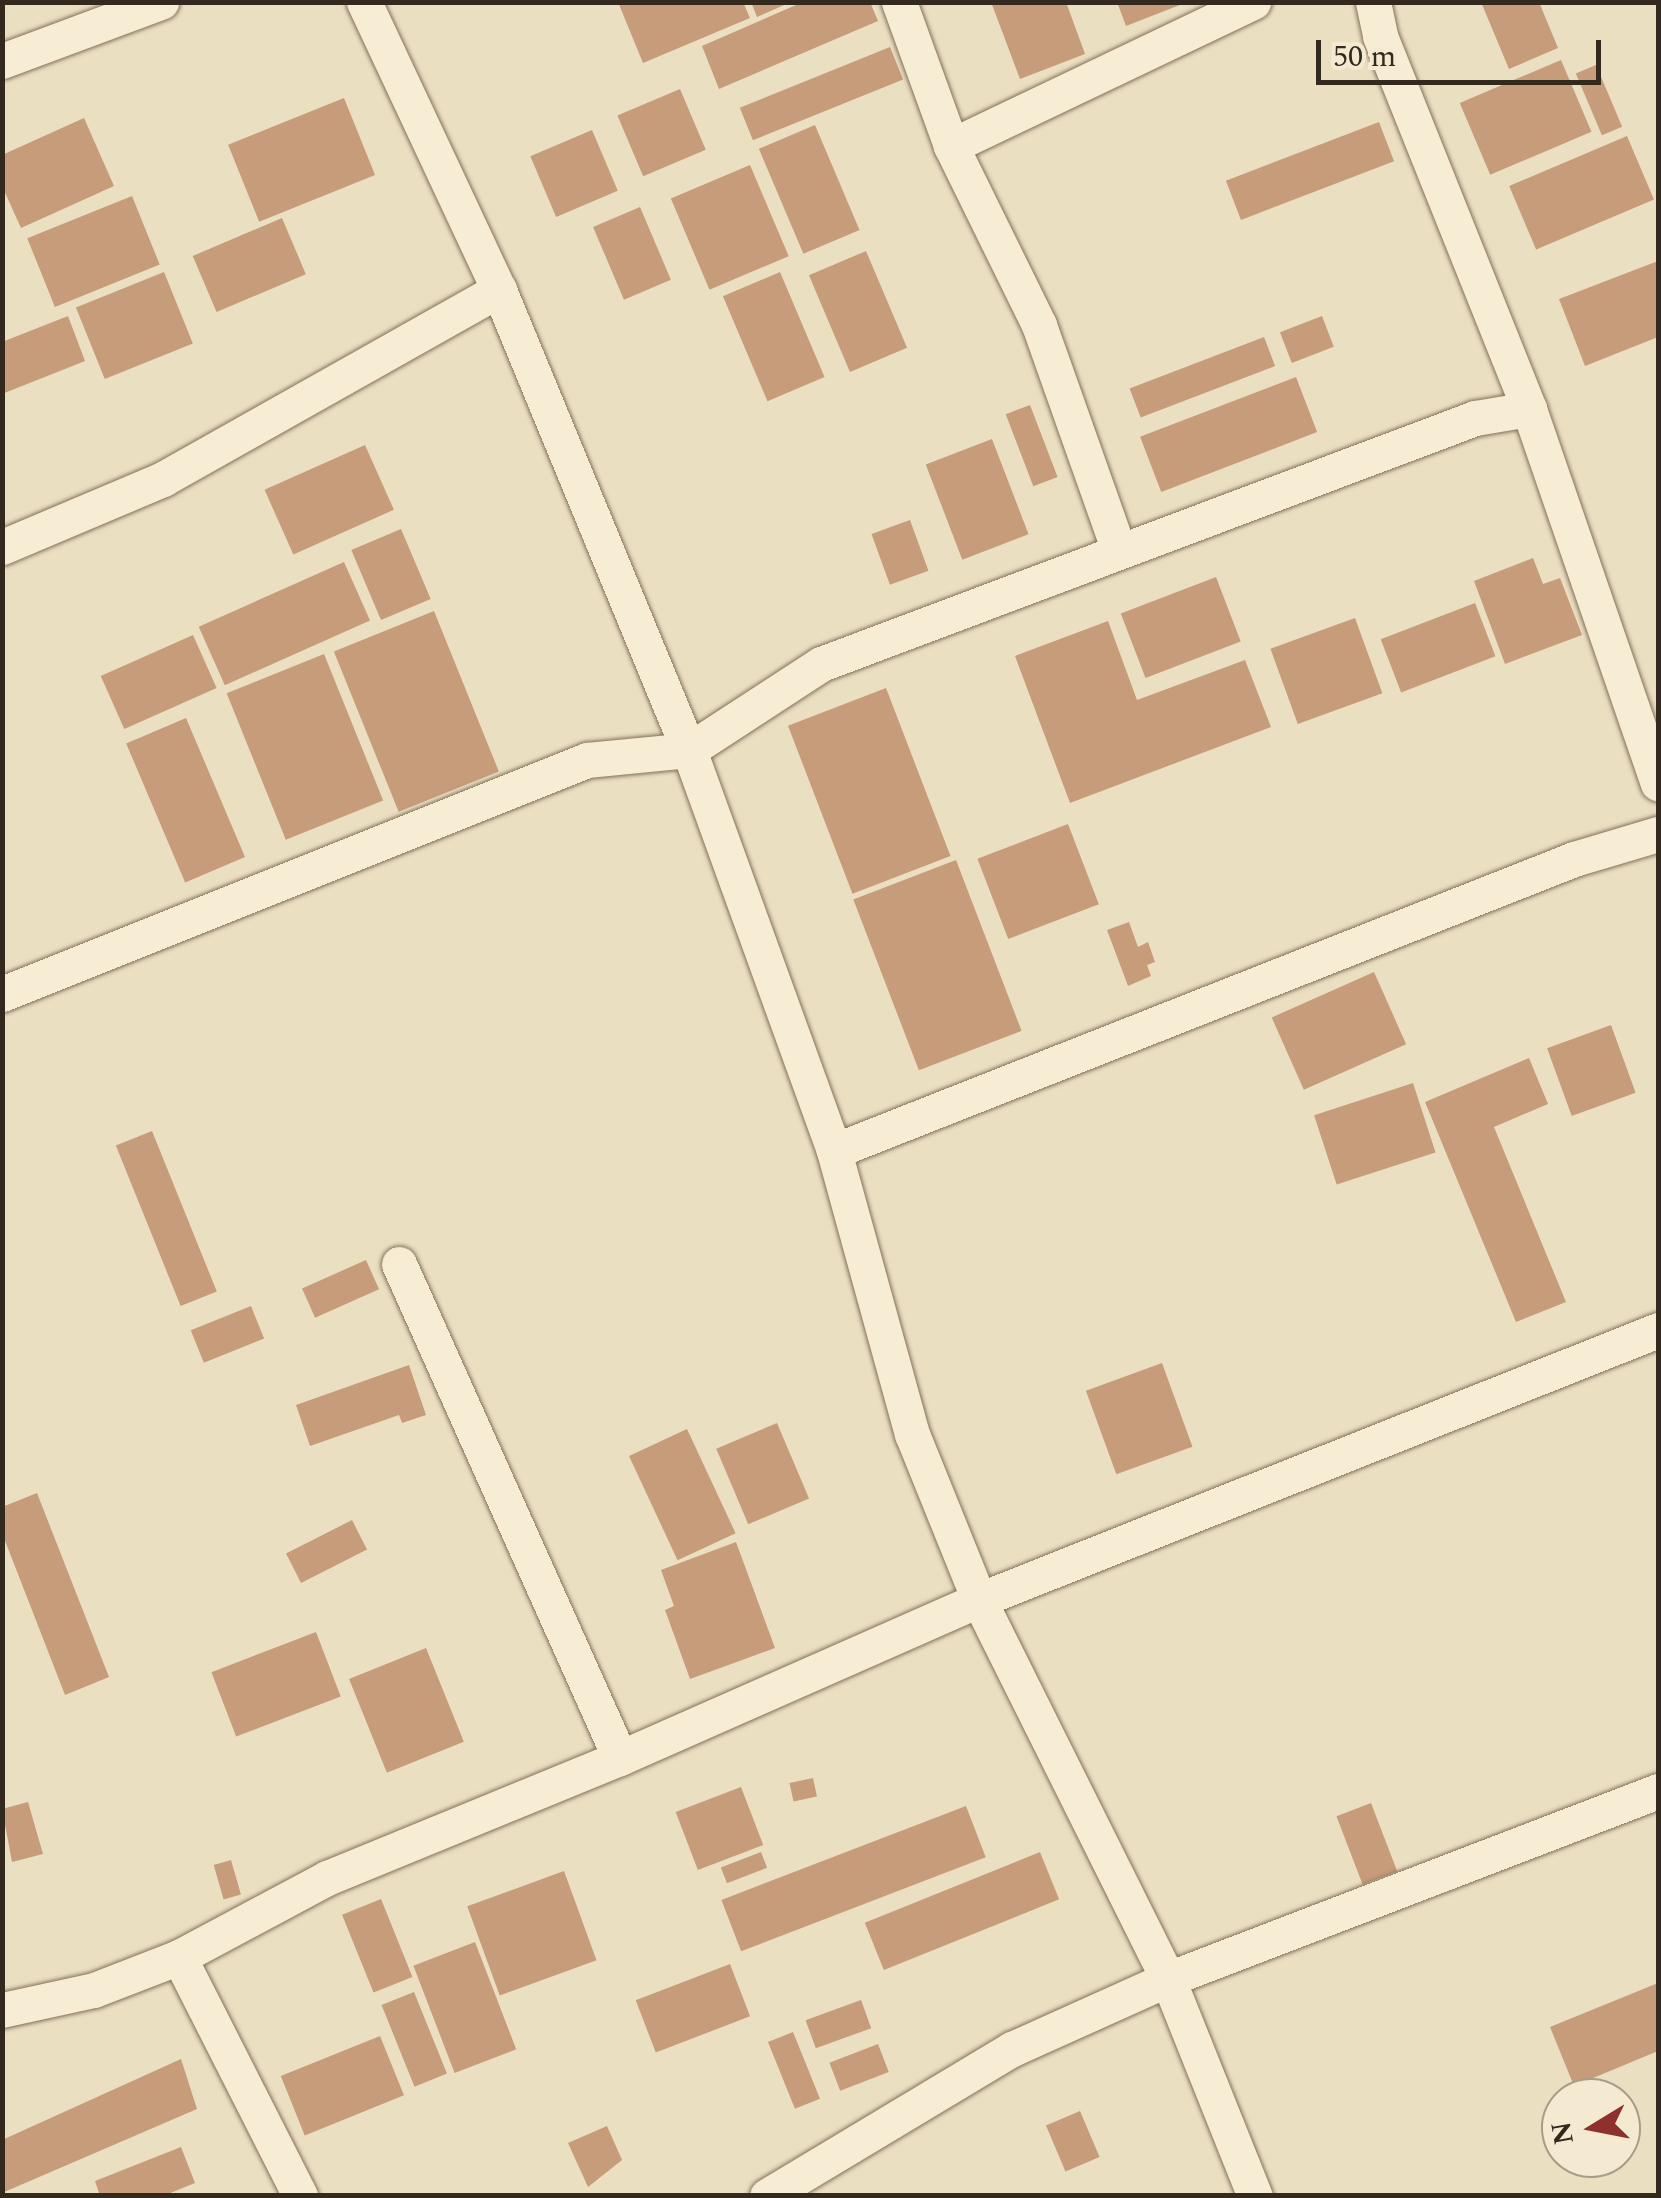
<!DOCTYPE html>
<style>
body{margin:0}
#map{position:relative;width:1661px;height:2198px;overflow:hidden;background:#ebdfc2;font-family:Spectral,serif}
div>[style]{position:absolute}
.building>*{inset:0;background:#c69c7a;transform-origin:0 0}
.roads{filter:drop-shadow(0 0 2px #83715a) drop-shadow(0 0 2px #83715a)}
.street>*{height:35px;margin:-17.5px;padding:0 17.5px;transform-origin:17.5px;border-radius:17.5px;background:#f6edd4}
span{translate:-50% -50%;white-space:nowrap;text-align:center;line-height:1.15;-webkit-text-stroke:8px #f3ead1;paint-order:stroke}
.frame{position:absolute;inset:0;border:5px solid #34291e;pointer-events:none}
.north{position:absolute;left:1541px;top:2078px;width:100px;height:100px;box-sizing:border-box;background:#f3ead1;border:2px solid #a79d89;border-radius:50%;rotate:260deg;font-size:28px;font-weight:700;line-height:40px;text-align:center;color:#34291e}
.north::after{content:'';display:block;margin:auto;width:35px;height:45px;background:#8e302e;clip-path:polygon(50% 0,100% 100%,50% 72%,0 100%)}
.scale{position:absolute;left:1316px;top:40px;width:285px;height:45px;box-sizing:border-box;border:5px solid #34291e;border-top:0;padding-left:12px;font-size:30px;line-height:35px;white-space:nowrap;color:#34291e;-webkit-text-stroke:8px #f3ead1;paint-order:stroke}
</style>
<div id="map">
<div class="building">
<div style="clip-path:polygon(618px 2px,743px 2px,750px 18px,643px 63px)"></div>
<div style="clip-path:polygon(751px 2px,791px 2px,757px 17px)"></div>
<div style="clip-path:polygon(803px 2px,870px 2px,878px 21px,719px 89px,702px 46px)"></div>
<div style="clip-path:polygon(991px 2px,1066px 2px,1085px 54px,1020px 79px)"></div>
<div style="clip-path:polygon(1117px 2px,1185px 2px,1185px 3px,1126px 26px)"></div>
<div style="clip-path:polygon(1481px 2px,1539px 2px,1558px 48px,1509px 69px)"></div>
<div style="left:890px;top:47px;width:35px;height:162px;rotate:68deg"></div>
<div style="left:1561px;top:60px;width:78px;height:110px;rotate:67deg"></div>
<div style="left:1596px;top:65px;width:67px;height:22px;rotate:67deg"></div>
<div style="left:680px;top:89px;width:66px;height:68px;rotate:67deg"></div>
<div style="left:344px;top:98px;width:83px;height:125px;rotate:68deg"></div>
<div style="clip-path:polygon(84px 118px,114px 186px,21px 228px,2px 186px,2px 155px)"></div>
<div style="left:1379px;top:122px;width:42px;height:164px;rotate:69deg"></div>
<div style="left:815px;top:125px;width:114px;height:61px;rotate:67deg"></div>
<div style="left:592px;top:130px;width:66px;height:67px;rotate:67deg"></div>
<div style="left:1627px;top:136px;width:69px;height:128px;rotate:67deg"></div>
<div style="left:750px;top:165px;width:99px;height:86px;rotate:67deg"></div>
<div style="left:132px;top:196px;width:74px;height:113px;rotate:68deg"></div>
<div style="left:640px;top:207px;width:79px;height:51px;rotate:67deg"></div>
<div style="left:282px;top:218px;width:61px;height:97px;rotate:67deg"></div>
<div style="left:866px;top:251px;width:105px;height:62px;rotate:67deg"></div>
<div style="clip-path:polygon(1658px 261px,1658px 337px,1585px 366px,1559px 299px)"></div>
<div style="left:164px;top:272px;width:77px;height:95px;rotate:68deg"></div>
<div style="left:780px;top:272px;width:114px;height:62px;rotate:67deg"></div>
<div style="clip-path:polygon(68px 316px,85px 361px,2px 394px,2px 342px)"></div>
<div style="left:1322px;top:316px;width:33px;height:45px;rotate:69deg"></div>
<div style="left:1264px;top:337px;width:31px;height:144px;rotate:69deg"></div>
<div style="left:1296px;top:377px;width:59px;height:167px;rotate:69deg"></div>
<div style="left:1030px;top:405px;width:77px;height:26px;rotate:69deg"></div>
<div style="left:992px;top:439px;width:102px;height:71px;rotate:69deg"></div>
<div style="left:365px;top:445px;width:71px;height:110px;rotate:66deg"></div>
<div style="left:910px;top:520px;width:54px;height:41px;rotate:70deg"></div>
<div style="left:401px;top:529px;width:76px;height:54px;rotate:67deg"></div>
<div style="clip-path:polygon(1533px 558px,1543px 584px,1560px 578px,1582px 635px,1505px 664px,1474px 581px)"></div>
<div style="left:344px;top:562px;width:64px;height:159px;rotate:66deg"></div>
<div style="left:1216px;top:577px;width:69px;height:102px;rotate:69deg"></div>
<div style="left:1475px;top:603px;width:57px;height:101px;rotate:69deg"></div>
<div style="left:434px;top:611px;width:173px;height:108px;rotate:68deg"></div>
<div style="left:1355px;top:618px;width:80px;height:90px;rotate:70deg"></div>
<div style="clip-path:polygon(1108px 621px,1137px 700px,1245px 660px,1271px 727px,1070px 803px,1015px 656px)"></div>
<div style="left:193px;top:635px;width:58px;height:101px;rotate:66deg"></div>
<div style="left:324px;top:654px;width:158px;height:105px;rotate:68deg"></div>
<div style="left:886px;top:688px;width:180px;height:105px;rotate:69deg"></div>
<div style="left:186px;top:718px;width:151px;height:65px;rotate:67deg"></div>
<div style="left:1068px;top:824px;width:86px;height:97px;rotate:69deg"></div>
<div style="left:956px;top:860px;width:183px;height:110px;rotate:69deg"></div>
<div style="clip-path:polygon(1129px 922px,1138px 947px,1148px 942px,1155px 962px,1147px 965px,1151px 976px,1128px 986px,1107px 930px)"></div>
<div style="left:1374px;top:972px;width:79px;height:112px;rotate:66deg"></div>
<div style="left:1611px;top:1025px;width:72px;height:68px;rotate:70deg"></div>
<div style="clip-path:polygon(1529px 1058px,1548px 1104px,1494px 1127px,1566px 1302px,1516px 1322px,1425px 1102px)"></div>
<div style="left:1413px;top:1083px;width:73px;height:104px;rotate:72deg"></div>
<div style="left:152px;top:1131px;width:173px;height:39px;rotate:68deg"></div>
<div style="left:366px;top:1260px;width:32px;height:70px;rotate:66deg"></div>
<div style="left:251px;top:1306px;width:35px;height:65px;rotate:68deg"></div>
<div style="left:1162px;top:1363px;width:89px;height:81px;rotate:70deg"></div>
<div style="clip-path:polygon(409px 1365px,426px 1415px,402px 1423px,399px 1415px,310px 1446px,296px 1405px)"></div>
<div style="left:777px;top:1423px;width:82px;height:66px;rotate:67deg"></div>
<div style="left:687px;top:1429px;width:115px;height:64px;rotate:65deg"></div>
<div style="clip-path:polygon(37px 1493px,109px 1677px,65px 1695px,2px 1533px,2px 1507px)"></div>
<div style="left:352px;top:1520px;width:33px;height:74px;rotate:63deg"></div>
<div style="clip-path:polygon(736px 1542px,775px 1648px,690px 1679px,665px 1610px,674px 1606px,661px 1570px)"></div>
<div style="left:316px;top:1632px;width:69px;height:112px;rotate:69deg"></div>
<div style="left:426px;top:1648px;width:101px;height:83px;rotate:68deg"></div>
<div style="left:813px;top:1778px;width:19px;height:24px;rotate:78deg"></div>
<div style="left:741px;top:1787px;width:62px;height:70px;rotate:69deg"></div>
<div style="clip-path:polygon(28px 1802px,43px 1854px,12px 1862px,2px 1809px)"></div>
<div style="left:1371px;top:1803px;width:73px;height:37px;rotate:69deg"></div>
<div style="left:966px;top:1806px;width:55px;height:262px;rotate:69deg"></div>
<div style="left:761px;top:1852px;width:17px;height:43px;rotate:69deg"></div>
<div style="left:1040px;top:1852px;width:51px;height:189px;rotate:68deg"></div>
<div style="left:231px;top:1860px;width:36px;height:18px;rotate:74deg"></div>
<div style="left:564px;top:1871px;width:95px;height:103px;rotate:70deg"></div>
<div style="left:381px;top:1899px;width:84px;height:42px;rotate:68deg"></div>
<div style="left:475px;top:1942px;width:115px;height:66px;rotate:69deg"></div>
<div style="left:730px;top:1964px;width:56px;height:101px;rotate:69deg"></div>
<div style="clip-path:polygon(1658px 1983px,1658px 2051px,1574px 2086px,1550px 2027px)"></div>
<div style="left:414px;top:1992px;width:88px;height:35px;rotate:68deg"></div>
<div style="left:861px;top:2000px;width:30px;height:59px;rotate:70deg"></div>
<div style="left:793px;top:2032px;width:72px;height:27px;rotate:68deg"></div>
<div style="left:380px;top:2036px;width:64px;height:107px;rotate:68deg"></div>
<div style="left:878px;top:2044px;width:30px;height:52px;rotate:69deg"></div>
<div style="clip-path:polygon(181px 2059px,197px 2109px,2px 2193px,2px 2140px)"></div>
<div style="left:1080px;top:2111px;width:50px;height:37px;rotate:67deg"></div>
<div style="clip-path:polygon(607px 2126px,622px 2160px,588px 2187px,568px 2143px)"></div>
<div style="clip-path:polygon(181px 2147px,195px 2183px,163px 2196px,100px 2196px,95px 2181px)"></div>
</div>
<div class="roads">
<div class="street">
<div style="left:364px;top:2px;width:318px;rotate:64.9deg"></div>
<div style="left:499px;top:290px;width:498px;rotate:67.6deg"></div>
<div style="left:689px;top:750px;width:426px;rotate:70.1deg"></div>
<div style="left:834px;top:1151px;width:294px;rotate:74.6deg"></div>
<div style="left:912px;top:1434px;width:179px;rotate:68deg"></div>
<div style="left:979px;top:1600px;width:424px;rotate:63.5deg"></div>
<div style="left:1168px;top:1979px;width:234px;rotate:68.2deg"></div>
<div style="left:899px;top:2px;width:153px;rotate:70.1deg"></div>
<div style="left:951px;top:146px;width:199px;rotate:63.8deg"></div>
<div style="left:1039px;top:325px;width:240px;rotate:70.5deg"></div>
<div style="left:1373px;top:2px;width:35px;rotate:78deg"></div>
<div style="left:1380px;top:36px;width:402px;rotate:68.2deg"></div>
<div style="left:1529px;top:409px;width:396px;rotate:71deg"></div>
<div style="left:2px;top:61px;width:170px;rotate:-20.4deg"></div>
<div style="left:951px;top:146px;width:335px;rotate:-25.5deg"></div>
<div style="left:2px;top:547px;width:175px;rotate:-22.9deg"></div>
<div style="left:163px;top:479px;width:386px;rotate:-29.4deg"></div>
<div style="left:2px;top:994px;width:630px;rotate:-21.8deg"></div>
<div style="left:587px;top:760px;width:102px;rotate:-5.6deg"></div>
<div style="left:689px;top:750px;width:158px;rotate:-33.1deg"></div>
<div style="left:821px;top:664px;width:699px;rotate:-20.61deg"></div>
<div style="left:1475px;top:418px;width:55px;rotate:-9.5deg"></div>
<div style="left:834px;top:1151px;width:796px;rotate:-21.53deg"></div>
<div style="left:1574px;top:859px;width:88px;rotate:-16.6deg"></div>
<div style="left:399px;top:1264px;width:541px;rotate:65.9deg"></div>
<div style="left:620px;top:1758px;width:392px;rotate:-23.8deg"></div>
<div style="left:979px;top:1600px;width:731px;rotate:-21.68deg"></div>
<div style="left:179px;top:1957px;width:268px;rotate:63.1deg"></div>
<div style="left:2px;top:2010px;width:94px;rotate:-12.3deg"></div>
<div style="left:94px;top:1990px;width:91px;rotate:-21.2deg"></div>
<div style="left:179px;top:1957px;width:168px;rotate:-28.1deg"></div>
<div style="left:327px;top:1878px;width:317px;rotate:-22.3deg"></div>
<div style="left:767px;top:2196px;width:286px;rotate:-31deg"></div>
<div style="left:1012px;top:2049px;width:171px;rotate:-24.2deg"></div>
<div style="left:1168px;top:1979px;width:525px;rotate:-20.99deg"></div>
</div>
</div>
<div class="frame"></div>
<div class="north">N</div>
<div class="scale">50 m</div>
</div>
